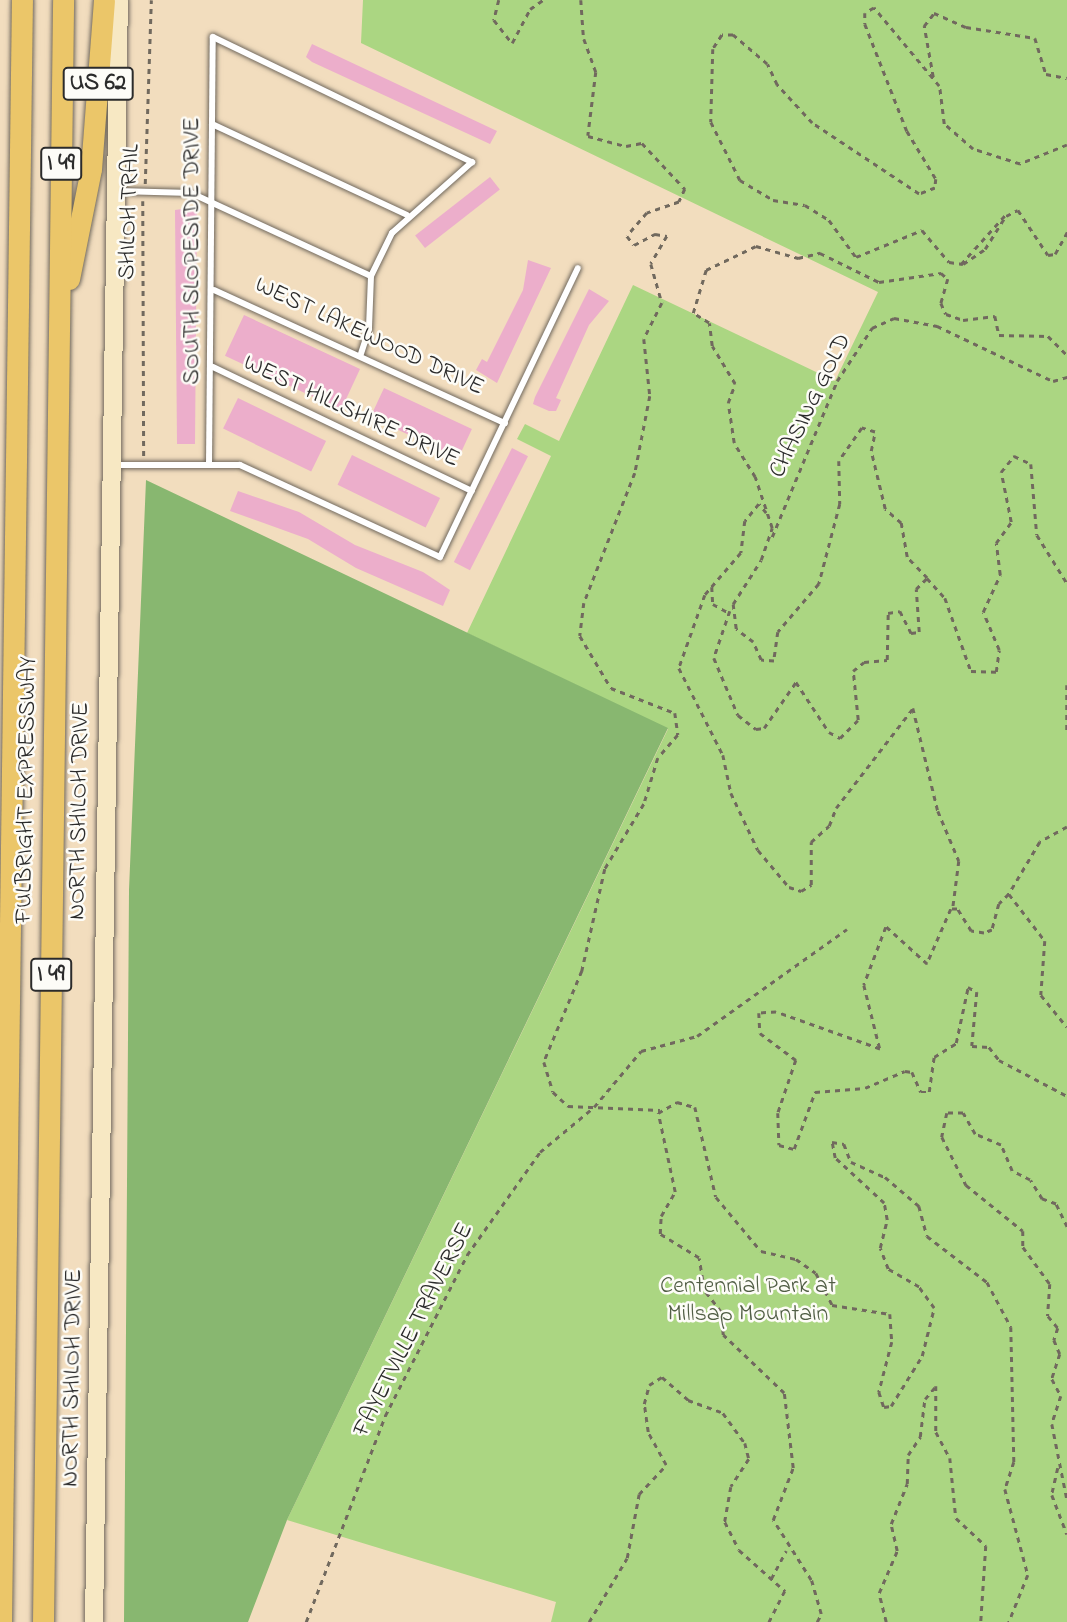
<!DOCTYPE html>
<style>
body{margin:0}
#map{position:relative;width:1067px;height:1622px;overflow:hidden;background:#f2ddbe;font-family:"Indie Flower",sans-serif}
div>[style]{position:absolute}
.green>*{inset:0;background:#abd682}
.forest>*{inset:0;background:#88b770}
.building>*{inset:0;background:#ecaecb;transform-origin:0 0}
.path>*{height:2.5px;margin-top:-1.25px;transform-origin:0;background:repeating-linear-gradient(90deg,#71695e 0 5px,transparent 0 10px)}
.roads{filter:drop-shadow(0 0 2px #71695e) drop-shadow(0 0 2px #71695e)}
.lane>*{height:6px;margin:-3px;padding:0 3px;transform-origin:3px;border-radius:3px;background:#fff}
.secondary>*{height:18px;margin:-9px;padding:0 9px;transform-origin:9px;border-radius:9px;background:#f7e8c3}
.highway>*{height:21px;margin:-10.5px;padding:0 10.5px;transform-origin:10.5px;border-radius:10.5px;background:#ebc669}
span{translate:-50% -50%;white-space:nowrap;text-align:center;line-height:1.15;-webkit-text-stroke:5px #fdfcf7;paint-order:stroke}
.shield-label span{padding:2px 5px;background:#fdfcf7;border:2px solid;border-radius:5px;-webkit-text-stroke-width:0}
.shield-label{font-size:23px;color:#2b2b2b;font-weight:700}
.street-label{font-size:24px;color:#2b2b2b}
.park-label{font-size:24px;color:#515e45}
</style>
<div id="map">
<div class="green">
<div style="clip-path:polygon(363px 0,1067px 0,1067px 1622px,551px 1622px,556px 1602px,287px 1520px,668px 729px,467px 633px,551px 456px,517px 439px,525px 424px,559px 441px,633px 285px,835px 381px,878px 292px,361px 43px)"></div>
</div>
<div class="forest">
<div style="clip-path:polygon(146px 480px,668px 728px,287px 1520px,248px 1622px,124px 1622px,129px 890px)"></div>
</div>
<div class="building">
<div style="clip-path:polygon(312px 44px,497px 131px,490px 144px,312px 62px,306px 57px)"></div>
<div style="left:490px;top:177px;width:16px;height:95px;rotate:52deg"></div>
<div style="clip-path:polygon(197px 207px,195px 444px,177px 444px,175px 210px)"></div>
<div style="clip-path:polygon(528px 260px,551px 268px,497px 383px,476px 370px,482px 359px,487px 362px,523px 290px)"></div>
<div style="clip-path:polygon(589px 289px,609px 301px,589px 325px,556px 398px,561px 400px,556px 411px,549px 411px,533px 404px,535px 397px)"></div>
<div style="left:244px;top:315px;width:128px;height:45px;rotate:25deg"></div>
<div style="left:384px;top:388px;width:97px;height:32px;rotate:25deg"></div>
<div style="left:238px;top:398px;width:98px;height:34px;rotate:26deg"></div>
<div style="left:512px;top:448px;width:18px;height:128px;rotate:27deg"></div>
<div style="left:352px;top:455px;width:98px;height:33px;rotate:26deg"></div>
<div style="clip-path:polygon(238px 491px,299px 512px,355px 545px,423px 572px,450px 590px,443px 606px,356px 568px,308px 539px,230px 511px)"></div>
</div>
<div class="path">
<div style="left:499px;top:0;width:21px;rotate:104deg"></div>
<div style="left:494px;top:20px;width:29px;rotate:52deg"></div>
<div style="left:512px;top:43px;width:38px;rotate:-62deg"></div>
<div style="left:530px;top:9px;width:16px;rotate:-35deg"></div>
<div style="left:581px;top:0;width:39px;rotate:86deg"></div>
<div style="left:584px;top:39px;width:35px;rotate:70deg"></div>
<div style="left:596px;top:72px;width:64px;rotate:97.1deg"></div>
<div style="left:588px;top:136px;width:39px;rotate:15deg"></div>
<div style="left:626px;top:146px;width:16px;rotate:-11deg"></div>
<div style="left:642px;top:143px;width:63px;rotate:46.9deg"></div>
<div style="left:685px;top:189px;width:14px;rotate:115deg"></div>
<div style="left:679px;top:202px;width:34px;rotate:161deg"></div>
<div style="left:647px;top:213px;width:30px;rotate:131deg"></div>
<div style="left:627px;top:236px;width:11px;rotate:52deg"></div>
<div style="left:634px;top:245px;width:24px;rotate:-28deg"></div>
<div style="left:655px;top:234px;width:12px;rotate:9deg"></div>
<div style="left:667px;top:236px;width:32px;rotate:120deg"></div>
<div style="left:651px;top:264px;width:41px;rotate:74.2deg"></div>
<div style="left:662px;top:303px;width:40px;rotate:116.6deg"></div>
<div style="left:644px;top:339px;width:57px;rotate:84deg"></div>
<div style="left:650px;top:396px;width:78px;rotate:101deg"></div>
<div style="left:635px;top:473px;width:140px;rotate:111.4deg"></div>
<div style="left:584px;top:603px;width:33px;rotate:97deg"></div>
<div style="left:580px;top:636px;width:61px;rotate:59.2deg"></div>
<div style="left:611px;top:688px;width:69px;rotate:21.3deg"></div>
<div style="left:675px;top:713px;width:22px;rotate:82deg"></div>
<div style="left:678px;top:735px;width:30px;rotate:131deg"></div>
<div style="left:658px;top:758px;width:48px;rotate:106.9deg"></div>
<div style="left:644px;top:804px;width:76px;rotate:121deg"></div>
<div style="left:605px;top:869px;width:105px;rotate:102.7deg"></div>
<div style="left:582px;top:971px;width:99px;rotate:112.7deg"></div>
<div style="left:544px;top:1062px;width:31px;rotate:73deg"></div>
<div style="left:553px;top:1092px;width:21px;rotate:43deg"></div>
<div style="left:568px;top:1106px;width:92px;rotate:2.5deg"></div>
<div style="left:933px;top:77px;width:52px;rotate:-100deg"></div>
<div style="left:924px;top:26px;width:16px;rotate:-52deg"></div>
<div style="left:934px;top:13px;width:35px;rotate:24deg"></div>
<div style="left:966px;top:27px;width:70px;rotate:9.1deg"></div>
<div style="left:1035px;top:38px;width:38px;rotate:73deg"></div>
<div style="left:1046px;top:74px;width:21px;rotate:11deg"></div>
<div style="left:1067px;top:145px;width:51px;rotate:158deg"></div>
<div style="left:1020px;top:164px;width:49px;rotate:-162.3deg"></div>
<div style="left:973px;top:149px;width:38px;rotate:-139deg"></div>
<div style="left:944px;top:124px;width:38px;rotate:-97deg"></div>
<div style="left:939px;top:86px;width:102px;rotate:-129.8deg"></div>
<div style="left:874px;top:8px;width:10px;rotate:151deg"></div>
<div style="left:865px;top:13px;width:11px;rotate:90deg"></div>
<div style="left:865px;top:24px;width:115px;rotate:68.6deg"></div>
<div style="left:907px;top:131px;width:56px;rotate:58.9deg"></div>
<div style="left:936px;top:179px;width:9px;rotate:96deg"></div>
<div style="left:935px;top:188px;width:17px;rotate:159deg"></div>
<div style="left:919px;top:194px;width:128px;rotate:-146.4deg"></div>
<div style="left:812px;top:123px;width:52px;rotate:-132.6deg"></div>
<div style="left:777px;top:85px;width:23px;rotate:-115deg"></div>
<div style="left:767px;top:64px;width:45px;rotate:-139.5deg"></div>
<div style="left:733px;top:35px;width:11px;rotate:180deg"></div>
<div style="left:722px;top:35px;width:17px;rotate:123deg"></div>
<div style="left:713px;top:49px;width:73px;rotate:91.6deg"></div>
<div style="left:711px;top:122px;width:65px;rotate:63.4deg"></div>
<div style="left:740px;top:180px;width:39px;rotate:31deg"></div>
<div style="left:773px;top:200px;width:32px;rotate:9deg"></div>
<div style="left:805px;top:205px;width:28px;rotate:32deg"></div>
<div style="left:829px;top:220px;width:46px;rotate:53.9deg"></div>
<div style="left:856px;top:257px;width:71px;rotate:-22.2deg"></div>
<div style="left:922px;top:230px;width:42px;rotate:49.8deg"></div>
<div style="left:949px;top:262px;width:14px;rotate:8deg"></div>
<div style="left:963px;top:264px;width:27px;rotate:-34deg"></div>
<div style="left:985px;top:249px;width:39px;rotate:-58deg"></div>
<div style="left:1006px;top:216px;width:13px;rotate:-27deg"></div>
<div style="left:1018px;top:210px;width:54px;rotate:56.3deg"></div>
<div style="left:1048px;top:255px;width:7px;rotate:-8deg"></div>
<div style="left:1055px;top:254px;width:25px;rotate:-61deg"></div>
<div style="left:145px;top:184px;width:184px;rotate:-88.1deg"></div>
<div style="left:143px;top:201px;width:255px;rotate:89.8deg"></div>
<div style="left:961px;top:264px;width:69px;rotate:-48deg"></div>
<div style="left:766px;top:513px;width:11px;rotate:-128deg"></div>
<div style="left:759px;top:504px;width:22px;rotate:129deg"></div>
<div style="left:745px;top:521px;width:32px;rotate:97deg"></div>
<div style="left:741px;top:553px;width:55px;rotate:130.6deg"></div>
<div style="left:705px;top:595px;width:77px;rotate:109.6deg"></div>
<div style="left:679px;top:668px;width:97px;rotate:63.2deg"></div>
<div style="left:723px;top:755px;width:39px;rotate:78deg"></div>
<div style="left:731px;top:793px;width:63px;rotate:64.7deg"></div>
<div style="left:758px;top:850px;width:48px;rotate:50deg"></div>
<div style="left:789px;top:887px;width:13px;rotate:18deg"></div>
<div style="left:801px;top:891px;width:12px;rotate:-31deg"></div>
<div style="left:811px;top:885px;width:43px;rotate:-90deg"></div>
<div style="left:811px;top:842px;width:24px;rotate:-42deg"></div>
<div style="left:829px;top:826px;width:19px;rotate:-69deg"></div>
<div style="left:836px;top:808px;width:126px;rotate:-52.4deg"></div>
<div style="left:913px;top:708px;width:106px;rotate:76.4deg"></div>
<div style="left:938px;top:811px;width:54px;rotate:67.2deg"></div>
<div style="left:959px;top:861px;width:47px;rotate:97.3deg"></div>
<div style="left:772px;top:537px;width:169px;rotate:-67.4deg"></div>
<div style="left:837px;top:381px;width:64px;rotate:-56.6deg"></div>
<div style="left:872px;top:328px;width:24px;rotate:-24deg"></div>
<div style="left:894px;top:318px;width:44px;rotate:10.5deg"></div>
<div style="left:937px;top:326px;width:128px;rotate:25.4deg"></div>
<div style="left:1053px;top:381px;width:15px;rotate:-16deg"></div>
<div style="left:927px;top:578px;width:29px;rotate:-134deg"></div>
<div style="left:907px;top:557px;width:35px;rotate:-100deg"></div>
<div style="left:901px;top:523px;width:21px;rotate:-139deg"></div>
<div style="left:885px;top:509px;width:60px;rotate:-103.6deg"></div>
<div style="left:871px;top:451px;width:19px;rotate:-78deg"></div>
<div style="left:875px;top:432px;width:14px;rotate:-163deg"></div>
<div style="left:862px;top:428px;width:40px;rotate:124.9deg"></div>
<div style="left:839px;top:461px;width:43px;rotate:88.7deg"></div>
<div style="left:840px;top:504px;width:83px;rotate:104.7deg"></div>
<div style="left:819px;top:584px;width:63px;rotate:130.5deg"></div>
<div style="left:778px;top:632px;width:29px;rotate:98deg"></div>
<div style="left:774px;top:661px;width:13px;rotate:-176deg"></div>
<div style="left:761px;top:660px;width:20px;rotate:-114deg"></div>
<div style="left:753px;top:642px;width:21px;rotate:-143deg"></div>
<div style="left:736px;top:629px;width:25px;rotate:-97deg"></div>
<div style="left:733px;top:604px;width:52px;rotate:-57.5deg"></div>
<div style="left:761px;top:560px;width:34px;rotate:-71deg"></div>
<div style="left:772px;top:528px;width:54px;rotate:-108.4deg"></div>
<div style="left:755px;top:477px;width:40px;rotate:-122deg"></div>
<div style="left:734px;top:443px;width:40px;rotate:-98.5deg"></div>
<div style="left:728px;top:403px;width:20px;rotate:-70deg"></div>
<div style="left:735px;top:384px;width:44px;rotate:-121.2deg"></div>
<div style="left:712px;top:346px;width:23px;rotate:-97deg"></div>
<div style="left:709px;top:323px;width:19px;rotate:-148deg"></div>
<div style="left:693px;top:313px;width:45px;rotate:-73.2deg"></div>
<div style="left:706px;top:270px;width:55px;rotate:-25.6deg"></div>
<div style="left:756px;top:246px;width:44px;rotate:15.9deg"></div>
<div style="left:798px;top:258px;width:23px;rotate:-13deg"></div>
<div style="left:820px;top:253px;width:66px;rotate:26.2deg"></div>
<div style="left:879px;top:282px;width:63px;rotate:-8.3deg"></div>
<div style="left:941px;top:273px;width:9px;rotate:41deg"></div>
<div style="left:948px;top:279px;width:25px;rotate:106deg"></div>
<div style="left:941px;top:303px;width:12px;rotate:66deg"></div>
<div style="left:946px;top:314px;width:18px;rotate:19deg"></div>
<div style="left:963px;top:320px;width:32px;rotate:-7deg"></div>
<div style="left:995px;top:316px;width:19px;rotate:78deg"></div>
<div style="left:999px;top:335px;width:49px;rotate:1.2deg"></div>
<div style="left:1048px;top:336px;width:27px;rotate:45deg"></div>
<div style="left:712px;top:587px;width:17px;rotate:87deg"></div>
<div style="left:713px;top:604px;width:18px;rotate:29deg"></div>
<div style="left:730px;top:611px;width:50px;rotate:108.8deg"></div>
<div style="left:714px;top:658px;width:62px;rotate:67.2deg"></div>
<div style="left:738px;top:715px;width:23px;rotate:38deg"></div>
<div style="left:756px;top:729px;width:8px;rotate:-7deg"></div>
<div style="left:764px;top:728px;width:56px;rotate:-55.2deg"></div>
<div style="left:796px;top:682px;width:60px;rotate:56.6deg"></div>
<div style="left:829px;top:732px;width:13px;rotate:29deg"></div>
<div style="left:840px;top:738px;width:25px;rotate:-45deg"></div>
<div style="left:858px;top:720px;width:49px;rotate:-95.8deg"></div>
<div style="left:853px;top:671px;width:14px;rotate:-39deg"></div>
<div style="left:864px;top:662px;width:23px;rotate:-5deg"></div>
<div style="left:887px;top:660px;width:47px;rotate:-88.8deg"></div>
<div style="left:888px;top:613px;width:12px;rotate:-9deg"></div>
<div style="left:900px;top:611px;width:25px;rotate:63deg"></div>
<div style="left:911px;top:633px;width:8px;rotate:-7deg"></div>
<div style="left:919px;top:632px;width:43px;rotate:-94deg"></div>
<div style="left:916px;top:589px;width:16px;rotate:-45deg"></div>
<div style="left:927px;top:578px;width:27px;rotate:48deg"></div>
<div style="left:945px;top:598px;width:77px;rotate:70.4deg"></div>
<div style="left:971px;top:671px;width:25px;rotate:2deg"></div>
<div style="left:996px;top:672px;width:22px;rotate:-82deg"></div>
<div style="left:999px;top:650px;width:41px;rotate:-112.8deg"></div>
<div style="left:983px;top:612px;width:41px;rotate:-65.3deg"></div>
<div style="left:1000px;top:575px;width:32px;rotate:-97deg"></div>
<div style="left:996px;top:543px;width:26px;rotate:-54deg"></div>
<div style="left:1011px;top:522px;width:51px;rotate:-101.3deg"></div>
<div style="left:1001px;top:472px;width:21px;rotate:-51deg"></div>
<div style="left:1014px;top:456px;width:19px;rotate:25deg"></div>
<div style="left:1031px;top:464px;width:71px;rotate:85.2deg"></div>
<div style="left:1037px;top:535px;width:57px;rotate:58deg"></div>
<div style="left:1067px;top:685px;width:46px;rotate:90deg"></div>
<div style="left:1067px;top:827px;width:31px;rotate:151deg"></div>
<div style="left:1040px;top:842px;width:61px;rotate:120.8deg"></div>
<div style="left:1009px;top:894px;width:59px;rotate:52.5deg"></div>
<div style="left:1045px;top:941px;width:54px;rotate:94.2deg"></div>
<div style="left:1041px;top:995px;width:41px;rotate:50.9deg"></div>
<div style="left:1009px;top:894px;width:14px;rotate:135deg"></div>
<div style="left:999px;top:904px;width:27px;rotate:105deg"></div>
<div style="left:992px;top:930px;width:9px;rotate:159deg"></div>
<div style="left:984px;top:933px;width:13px;rotate:-171deg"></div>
<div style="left:971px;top:931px;width:26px;rotate:-122deg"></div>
<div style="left:957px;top:909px;width:6px;rotate:180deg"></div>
<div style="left:951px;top:909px;width:60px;rotate:113.6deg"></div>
<div style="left:927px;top:964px;width:55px;rotate:-137.9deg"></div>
<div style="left:886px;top:927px;width:62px;rotate:110.8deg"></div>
<div style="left:864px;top:985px;width:66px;rotate:76deg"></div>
<div style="left:880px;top:1049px;width:110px;rotate:-160.4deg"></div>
<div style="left:776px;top:1012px;width:17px;rotate:177deg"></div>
<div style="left:759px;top:1013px;width:20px;rotate:87deg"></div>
<div style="left:760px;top:1033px;width:45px;rotate:36.9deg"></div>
<div style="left:796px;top:1060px;width:56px;rotate:108.8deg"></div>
<div style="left:778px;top:1113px;width:32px;rotate:88deg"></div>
<div style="left:779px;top:1145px;width:16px;rotate:15deg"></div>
<div style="left:794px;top:1149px;width:61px;rotate:-69.8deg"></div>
<div style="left:815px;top:1092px;width:50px;rotate:-4.6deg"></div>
<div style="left:865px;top:1088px;width:43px;rotate:-23deg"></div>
<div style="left:905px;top:1071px;width:7px;rotate:8deg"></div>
<div style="left:912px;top:1072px;width:22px;rotate:66deg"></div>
<div style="left:921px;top:1092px;width:8px"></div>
<div style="left:929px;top:1092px;width:35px;rotate:-82deg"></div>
<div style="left:934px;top:1057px;width:26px;rotate:-32deg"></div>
<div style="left:956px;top:1043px;width:57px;rotate:-77.9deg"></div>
<div style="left:968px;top:987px;width:10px;rotate:29deg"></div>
<div style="left:977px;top:992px;width:54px;rotate:95.3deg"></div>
<div style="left:972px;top:1046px;width:17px;rotate:3deg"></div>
<div style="left:989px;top:1047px;width:16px;rotate:52deg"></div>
<div style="left:999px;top:1060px;width:77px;rotate:27.9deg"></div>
<div style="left:1067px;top:1227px;width:25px;rotate:-116deg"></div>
<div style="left:1056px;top:1204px;width:15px;rotate:-160deg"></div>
<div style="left:1042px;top:1199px;width:22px;rotate:-122deg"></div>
<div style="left:1030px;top:1180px;width:20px;rotate:-153deg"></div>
<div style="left:1012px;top:1171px;width:28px;rotate:-113deg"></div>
<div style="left:1001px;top:1145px;width:28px;rotate:-157deg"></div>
<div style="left:975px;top:1134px;width:24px;rotate:-120deg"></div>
<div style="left:963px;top:1113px;width:16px;rotate:180deg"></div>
<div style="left:947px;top:1113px;width:25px;rotate:102deg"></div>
<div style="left:942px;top:1137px;width:54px;rotate:63.4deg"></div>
<div style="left:966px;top:1185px;width:73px;rotate:38.9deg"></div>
<div style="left:1023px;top:1231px;width:16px;rotate:90deg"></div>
<div style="left:1023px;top:1247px;width:46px;rotate:53.9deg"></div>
<div style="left:1050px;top:1284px;width:32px;rotate:94deg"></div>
<div style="left:1048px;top:1316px;width:16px;rotate:50deg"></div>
<div style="left:1058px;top:1328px;width:13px;rotate:108deg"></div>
<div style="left:1054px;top:1340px;width:15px;rotate:67deg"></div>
<div style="left:1060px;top:1354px;width:26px;rotate:108deg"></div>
<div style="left:1052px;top:1379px;width:19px;rotate:62deg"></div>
<div style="left:1061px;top:1396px;width:29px;rotate:108deg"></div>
<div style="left:1052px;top:1424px;width:76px;rotate:78.7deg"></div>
<div style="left:1058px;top:1468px;width:28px;rotate:103deg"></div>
<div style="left:1052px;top:1495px;width:42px;rotate:69deg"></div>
<div style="left:771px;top:1579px;width:32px;rotate:-62deg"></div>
<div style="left:306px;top:1622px;width:221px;rotate:-69deg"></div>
<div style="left:385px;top:1416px;width:181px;rotate:-63deg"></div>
<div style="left:467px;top:1255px;width:126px;rotate:-54.7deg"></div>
<div style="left:540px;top:1152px;width:70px;rotate:-39.8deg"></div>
<div style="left:594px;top:1107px;width:73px;rotate:-50deg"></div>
<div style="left:641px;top:1051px;width:58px;rotate:-15deg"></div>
<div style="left:697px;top:1036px;width:184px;rotate:-35.5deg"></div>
<div style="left:589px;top:1622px;width:74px;rotate:-59.3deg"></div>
<div style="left:627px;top:1558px;width:65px;rotate:-79.4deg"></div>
<div style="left:639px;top:1494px;width:40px;rotate:-47deg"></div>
<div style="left:666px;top:1465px;width:38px;rotate:-119deg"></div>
<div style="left:648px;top:1432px;width:28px;rotate:-98deg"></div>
<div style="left:644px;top:1404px;width:20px;rotate:-75deg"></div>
<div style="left:649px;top:1385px;width:15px;rotate:-32deg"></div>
<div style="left:662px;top:1377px;width:35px;rotate:41deg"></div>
<div style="left:688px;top:1400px;width:37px;rotate:20deg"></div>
<div style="left:723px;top:1413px;width:37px;rotate:54deg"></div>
<div style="left:745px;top:1443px;width:16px;rotate:76deg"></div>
<div style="left:749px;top:1459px;width:33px;rotate:123deg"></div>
<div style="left:731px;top:1487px;width:36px;rotate:100deg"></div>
<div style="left:725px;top:1522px;width:31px;rotate:63deg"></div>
<div style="left:739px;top:1550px;width:62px;rotate:41.7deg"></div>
<div style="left:785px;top:1591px;width:35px;rotate:117deg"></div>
<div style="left:817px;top:1622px;width:9px;rotate:-63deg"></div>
<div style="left:821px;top:1614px;width:35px;rotate:-106deg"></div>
<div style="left:811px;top:1580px;width:71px;rotate:-122.3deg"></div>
<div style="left:773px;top:1520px;width:56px;rotate:-69deg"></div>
<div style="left:793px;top:1468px;width:76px;rotate:-96.8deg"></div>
<div style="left:784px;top:1393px;width:84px;rotate:-136.4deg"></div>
<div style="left:723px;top:1335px;width:23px;rotate:-95deg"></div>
<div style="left:721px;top:1312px;width:28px;rotate:-128deg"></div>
<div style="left:704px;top:1290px;width:32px;rotate:-99deg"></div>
<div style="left:699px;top:1258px;width:46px;rotate:-148.4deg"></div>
<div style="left:660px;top:1234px;width:18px;rotate:-87deg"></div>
<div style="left:661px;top:1216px;width:28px;rotate:-60deg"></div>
<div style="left:675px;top:1192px;width:81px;rotate:-102.1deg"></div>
<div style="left:658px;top:1113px;width:22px;rotate:-30deg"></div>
<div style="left:677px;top:1102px;width:19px;rotate:16deg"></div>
<div style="left:695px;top:1107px;width:92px;rotate:76.9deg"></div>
<div style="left:716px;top:1197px;width:70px;rotate:50.2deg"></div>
<div style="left:761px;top:1251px;width:36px;rotate:13deg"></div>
<div style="left:796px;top:1259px;width:24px;rotate:35deg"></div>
<div style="left:816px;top:1273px;width:36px;rotate:63deg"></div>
<div style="left:832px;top:1305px;width:59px;rotate:8.8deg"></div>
<div style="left:890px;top:1314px;width:28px;rotate:86deg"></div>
<div style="left:892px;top:1342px;width:52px;rotate:104.6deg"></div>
<div style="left:879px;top:1392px;width:16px;rotate:72deg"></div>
<div style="left:884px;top:1407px;width:7px;rotate:-8deg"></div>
<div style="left:891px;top:1406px;width:59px;rotate:-58.2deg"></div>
<div style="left:922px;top:1356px;width:49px;rotate:-76deg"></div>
<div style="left:934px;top:1308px;width:26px;rotate:-126deg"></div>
<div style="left:919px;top:1287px;width:36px;rotate:-150deg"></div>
<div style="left:888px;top:1269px;width:22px;rotate:-111deg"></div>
<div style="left:880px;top:1248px;width:29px;rotate:-76deg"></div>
<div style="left:887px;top:1220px;width:17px;rotate:-100deg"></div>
<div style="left:884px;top:1203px;width:67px;rotate:-137.4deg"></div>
<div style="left:835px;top:1158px;width:16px;rotate:-101deg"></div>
<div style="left:832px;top:1142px;width:12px;rotate:9deg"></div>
<div style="left:844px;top:1144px;width:19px;rotate:69deg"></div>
<div style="left:851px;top:1162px;width:37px;rotate:24deg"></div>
<div style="left:885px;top:1177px;width:45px;rotate:40.5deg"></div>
<div style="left:919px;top:1206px;width:31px;rotate:75deg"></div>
<div style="left:927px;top:1236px;width:76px;rotate:37.5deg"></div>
<div style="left:987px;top:1282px;width:51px;rotate:61.9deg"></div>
<div style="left:1011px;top:1327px;width:135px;rotate:88.7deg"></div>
<div style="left:1014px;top:1462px;width:28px;rotate:108deg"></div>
<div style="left:1005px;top:1489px;width:89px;rotate:75deg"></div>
<div style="left:1028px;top:1575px;width:51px;rotate:112deg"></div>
<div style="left:886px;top:1622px;width:30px;rotate:-104deg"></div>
<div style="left:879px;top:1593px;width:46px;rotate:-66.8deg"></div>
<div style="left:897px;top:1551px;width:28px;rotate:-103deg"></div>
<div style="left:891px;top:1524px;width:43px;rotate:-68.2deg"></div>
<div style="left:907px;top:1484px;width:29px;rotate:-88deg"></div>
<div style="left:908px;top:1455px;width:22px;rotate:-56deg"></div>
<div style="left:920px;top:1437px;width:38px;rotate:-83deg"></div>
<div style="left:925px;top:1399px;width:17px;rotate:-50deg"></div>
<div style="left:936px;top:1386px;width:46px;rotate:90deg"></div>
<div style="left:936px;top:1432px;width:30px;rotate:62deg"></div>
<div style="left:950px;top:1458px;width:60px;rotate:84.3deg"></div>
<div style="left:956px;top:1518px;width:41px;rotate:43deg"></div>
<div style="left:986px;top:1546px;width:76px;rotate:93.8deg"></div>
</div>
<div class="roads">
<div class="lane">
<div style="left:212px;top:124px;width:215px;rotate:25deg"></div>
<div style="left:118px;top:191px;width:73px;rotate:1.6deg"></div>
<div style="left:191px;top:193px;width:198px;rotate:24.8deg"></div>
<div style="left:214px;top:290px;width:320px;rotate:24.6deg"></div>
<div style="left:213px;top:367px;width:287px;rotate:25.6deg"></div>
<div style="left:114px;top:465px;width:126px"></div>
<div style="left:240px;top:465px;width:220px;rotate:24.7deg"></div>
<div style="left:440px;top:557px;width:320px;rotate:-64.5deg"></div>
<div style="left:209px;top:465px;width:428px;rotate:-89.5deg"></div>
<div style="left:213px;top:37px;width:288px;rotate:25.8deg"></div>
<div style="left:472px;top:162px;width:107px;rotate:138.4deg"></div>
<div style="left:392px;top:233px;width:48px;rotate:116deg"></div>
<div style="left:371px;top:276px;width:53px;rotate:92.2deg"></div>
<div style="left:369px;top:329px;width:26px;rotate:108deg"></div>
</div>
<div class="secondary">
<div style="left:94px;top:1622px;width:1622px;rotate:-89.12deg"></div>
</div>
<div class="highway">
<div style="left:69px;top:279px;width:112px;rotate:-78.7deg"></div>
<div style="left:91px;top:169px;width:169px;rotate:-85.6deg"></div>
<div style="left:1px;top:1622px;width:1622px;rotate:-89.26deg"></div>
<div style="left:43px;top:1622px;width:1622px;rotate:-89.29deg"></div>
</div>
</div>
<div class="shield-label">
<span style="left:98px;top:84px">US 62</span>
<span style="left:61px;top:164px">I 49</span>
<span style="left:51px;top:975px">I 49</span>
</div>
<div class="street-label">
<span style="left:130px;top:212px;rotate:-88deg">SHILOH TRAIL</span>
<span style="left:193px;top:251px;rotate:-90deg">SOUTH SLOPESIDE DRIVE</span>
<span style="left:369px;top:337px;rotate:25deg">WEST LAKEWOOD DRIVE</span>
<span style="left:811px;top:406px;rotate:-64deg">CHASING GOLD</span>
<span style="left:351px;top:412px;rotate:25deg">WEST HILLSHIRE DRIVE</span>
<span style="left:27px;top:790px;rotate:-89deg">FULBRIGHT EXPRESSWAY</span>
<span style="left:80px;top:811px;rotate:-89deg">NORTH SHILOH DRIVE</span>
<span style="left:414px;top:1330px;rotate:-63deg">FAYETVILLE TRAVERSE</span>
<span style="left:73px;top:1378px;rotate:-89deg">NORTH SHILOH DRIVE</span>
</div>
<div class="park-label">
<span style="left:748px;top:1301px">Centennial Park at<br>Millsap Mountain</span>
</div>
</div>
